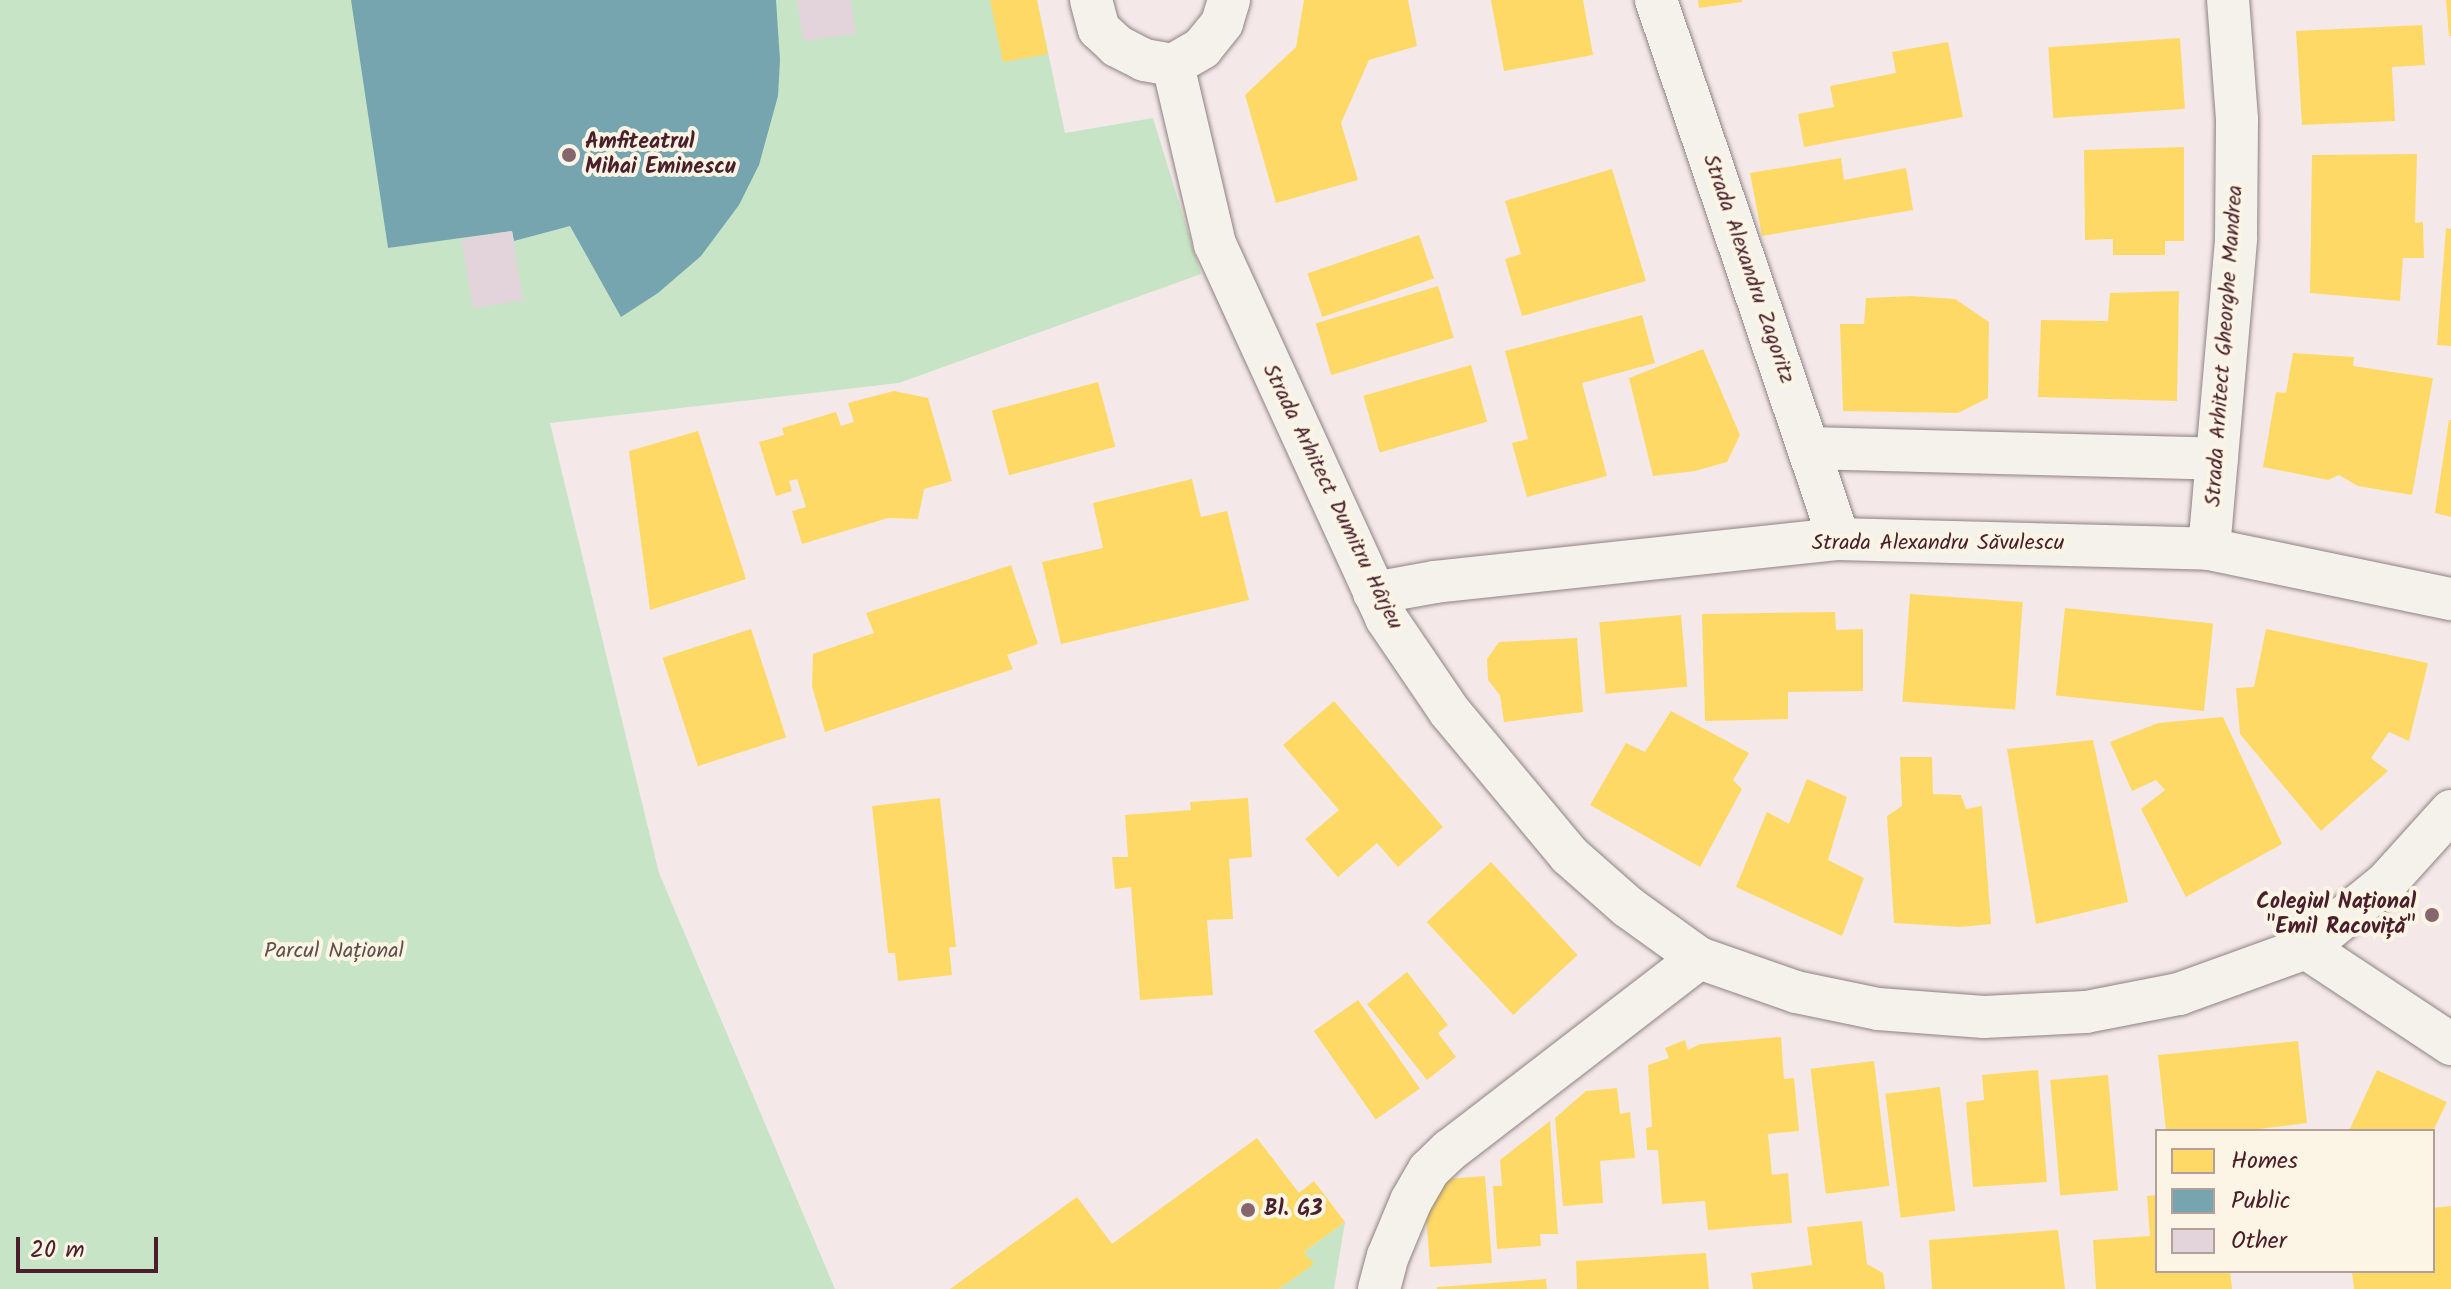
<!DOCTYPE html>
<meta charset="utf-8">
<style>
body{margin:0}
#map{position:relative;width:2451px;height:1289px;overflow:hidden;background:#f4e9e8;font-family:Kalam,sans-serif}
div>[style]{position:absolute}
.green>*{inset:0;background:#c7e5c6}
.homes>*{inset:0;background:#ffd966;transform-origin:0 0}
.public>*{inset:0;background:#76a5af}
.building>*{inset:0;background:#e3d3da;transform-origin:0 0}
.roads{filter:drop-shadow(0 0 2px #8f8283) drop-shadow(0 0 2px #8f8283)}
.minor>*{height:42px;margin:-21px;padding:0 21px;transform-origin:21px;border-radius:21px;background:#f5f1eb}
.dots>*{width:22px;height:22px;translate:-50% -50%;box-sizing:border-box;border:4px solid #fcf5e5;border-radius:50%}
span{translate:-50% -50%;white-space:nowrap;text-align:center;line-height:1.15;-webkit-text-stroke:8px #fcf5e5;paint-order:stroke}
.poi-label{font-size:22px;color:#4a1f2b;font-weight:700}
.left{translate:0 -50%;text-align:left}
.right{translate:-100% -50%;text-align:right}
.street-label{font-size:22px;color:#4a1f2b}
.park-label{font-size:22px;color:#60504b}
.legend{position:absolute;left:2155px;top:1129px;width:280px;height:144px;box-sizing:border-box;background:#fcf5e5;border:2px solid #b59f9b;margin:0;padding:10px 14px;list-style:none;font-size:24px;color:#4a1f2b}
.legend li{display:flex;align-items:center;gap:16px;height:40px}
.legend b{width:40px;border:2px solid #b59f9b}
.scale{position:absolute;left:16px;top:1237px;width:142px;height:36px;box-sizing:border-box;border:4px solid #4a1f2b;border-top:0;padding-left:10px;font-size:24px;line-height:28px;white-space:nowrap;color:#4a1f2b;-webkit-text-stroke:6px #fcf5e5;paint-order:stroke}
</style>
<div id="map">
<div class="green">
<div style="clip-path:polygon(0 0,1037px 0,1065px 133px,1153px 118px,1201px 274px,899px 383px,550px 423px,659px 873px,835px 1289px,0 1289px)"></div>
<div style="clip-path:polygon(1345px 1222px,1334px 1289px,1279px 1289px,1313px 1264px,1304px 1252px)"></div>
</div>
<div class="homes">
<div style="clip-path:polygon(990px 0,1037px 0,1048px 54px,1003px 62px)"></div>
<div style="clip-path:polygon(1304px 0,1408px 0,1417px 46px,1369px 60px,1341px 123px,1358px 180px,1276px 203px,1245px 95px,1296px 47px)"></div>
<div style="clip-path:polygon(1491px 0,1583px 0,1593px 55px,1504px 71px)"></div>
<div style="clip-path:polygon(1698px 0,1742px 0,1742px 2px,1699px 8px)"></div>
<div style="clip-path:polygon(2446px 0,2451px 0,2451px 36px,2449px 36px)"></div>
<div style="clip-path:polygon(2422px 25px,2425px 65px,2392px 67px,2395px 121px,2302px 125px,2296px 31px)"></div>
<div style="left:2180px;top:38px;width:71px;height:132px;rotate:86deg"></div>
<div style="clip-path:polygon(1948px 42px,1963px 117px,1804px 147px,1798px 114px,1834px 107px,1830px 86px,1896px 73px,1892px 52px)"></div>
<div style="clip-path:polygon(2184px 147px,2184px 241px,2165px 241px,2165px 255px,2113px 255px,2113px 239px,2085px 240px,2084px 150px)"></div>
<div style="clip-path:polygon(2417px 154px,2415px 223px,2423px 222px,2424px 258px,2403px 258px,2400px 301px,2310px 293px,2312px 155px)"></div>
<div style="clip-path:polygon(1841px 158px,1844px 180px,1906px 168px,1913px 210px,1762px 236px,1750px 173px)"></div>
<div style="clip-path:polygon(1612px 169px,1646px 281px,1522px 316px,1505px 259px,1521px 254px,1505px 201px)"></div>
<div style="clip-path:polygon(2446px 228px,2451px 229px,2451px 346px,2437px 345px)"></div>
<div style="left:1419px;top:235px;width:46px;height:118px;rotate:71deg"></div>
<div style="left:1438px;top:286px;width:54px;height:128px;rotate:73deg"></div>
<div style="clip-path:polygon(2179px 291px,2177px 401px,2038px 397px,2041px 320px,2108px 321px,2110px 293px)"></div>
<div style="clip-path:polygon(1911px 296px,1955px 299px,1989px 322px,1988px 398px,1958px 413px,1843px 411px,1840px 324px,1864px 324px,1866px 298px)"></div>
<div style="clip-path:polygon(1642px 315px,1655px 363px,1582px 383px,1607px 476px,1527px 497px,1512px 443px,1528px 439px,1505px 351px)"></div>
<div style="clip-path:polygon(1703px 349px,1740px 435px,1727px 462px,1695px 471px,1653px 476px,1629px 378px)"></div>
<div style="clip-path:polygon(2293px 353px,2354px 357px,2353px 366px,2433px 378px,2412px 495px,2358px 486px,2339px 475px,2328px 480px,2263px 467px,2276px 392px,2286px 393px)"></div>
<div style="left:1471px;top:365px;width:59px;height:112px;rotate:74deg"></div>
<div style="left:1098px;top:382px;width:67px;height:110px;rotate:75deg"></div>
<div style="clip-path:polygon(894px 391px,928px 398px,952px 481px,924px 489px,918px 519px,888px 518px,802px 544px,792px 511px,806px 507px,797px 479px,789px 481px,792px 491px,776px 496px,759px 442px,784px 435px,782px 428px,836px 412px,841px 426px,854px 422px,848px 403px)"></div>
<div style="clip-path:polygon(2449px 420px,2451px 420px,2451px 517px,2435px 513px)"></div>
<div style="clip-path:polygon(698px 431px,746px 579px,650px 610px,629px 451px)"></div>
<div style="clip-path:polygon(1192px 479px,1201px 517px,1227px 511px,1249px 600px,1061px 644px,1042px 562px,1103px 548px,1093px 503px)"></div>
<div style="clip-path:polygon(1011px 565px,1038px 644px,1007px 655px,1013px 669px,825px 732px,812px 686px,813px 654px,874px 633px,866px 613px)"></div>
<div style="left:1910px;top:594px;width:113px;height:108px;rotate:4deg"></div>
<div style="left:2065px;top:608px;width:149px;height:88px;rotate:6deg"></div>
<div style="clip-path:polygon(1835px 612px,1836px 630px,1863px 629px,1863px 691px,1788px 692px,1788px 719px,1705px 721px,1702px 614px)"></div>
<div style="left:1681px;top:615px;width:72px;height:82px;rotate:85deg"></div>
<div style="left:751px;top:629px;width:114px;height:93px;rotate:72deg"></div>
<div style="clip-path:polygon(2266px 629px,2428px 663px,2409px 741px,2389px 732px,2371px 758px,2388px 771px,2321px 831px,2240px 734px,2236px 688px,2254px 687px)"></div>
<div style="clip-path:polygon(1577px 638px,1583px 712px,1504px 722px,1500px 695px,1488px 680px,1487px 659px,1499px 642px)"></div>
<div style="clip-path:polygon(1334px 701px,1443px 827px,1398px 867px,1377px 843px,1338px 877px,1305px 839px,1339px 810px,1283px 745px)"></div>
<div style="clip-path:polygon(1671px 711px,1749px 753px,1733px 780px,1742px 789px,1700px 867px,1590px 805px,1626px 743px,1645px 752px)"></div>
<div style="clip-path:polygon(2223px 717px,2282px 844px,2186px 897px,2141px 809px,2165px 790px,2156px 780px,2132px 791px,2110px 742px,2158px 723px)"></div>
<div style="clip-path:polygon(2093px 740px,2128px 902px,2036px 924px,2007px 749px)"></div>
<div style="clip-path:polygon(1900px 757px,1932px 757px,1933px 794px,1961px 795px,1966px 809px,1982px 806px,1991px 924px,1960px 927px,1894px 923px,1887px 816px,1902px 806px)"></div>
<div style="clip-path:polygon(1807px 779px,1847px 797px,1828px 860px,1864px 878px,1842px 936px,1736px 887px,1767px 812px,1789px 824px)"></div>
<div style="clip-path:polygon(940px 798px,956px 947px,949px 947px,952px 975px,898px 981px,895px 953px,888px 953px,872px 806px)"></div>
<div style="clip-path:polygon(1248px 798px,1252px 857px,1229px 859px,1233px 919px,1207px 920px,1213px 995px,1140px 1000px,1131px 887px,1115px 889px,1112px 857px,1128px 857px,1125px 815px,1191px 810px,1190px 802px)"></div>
<div style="left:1491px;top:862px;width:127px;height:88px;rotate:47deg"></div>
<div style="clip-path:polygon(1407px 972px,1448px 1025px,1438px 1033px,1456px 1057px,1427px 1080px,1367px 1004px)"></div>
<div style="left:1358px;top:1000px;width:108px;height:54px;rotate:55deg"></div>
<div style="clip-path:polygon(1781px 1037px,1784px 1079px,1794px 1078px,1799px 1131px,1768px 1134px,1772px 1175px,1788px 1173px,1792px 1223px,1708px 1230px,1705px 1201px,1662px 1204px,1658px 1150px,1647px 1150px,1646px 1128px,1652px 1127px,1648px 1065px,1669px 1058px,1665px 1048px,1685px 1040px,1688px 1050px,1700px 1044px)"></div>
<div style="clip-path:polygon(2298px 1041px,2307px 1123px,2243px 1131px,2166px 1131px,2158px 1055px)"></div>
<div style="left:1874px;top:1061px;width:126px;height:64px;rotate:83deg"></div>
<div style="clip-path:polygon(2038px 1070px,2047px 1182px,1973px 1187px,1966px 1102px,1984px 1100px,1982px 1075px)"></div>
<div style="clip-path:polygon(2377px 1070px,2447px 1102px,2433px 1131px,2349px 1131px)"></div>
<div style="left:2108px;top:1075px;width:116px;height:58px;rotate:85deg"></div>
<div style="left:1940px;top:1087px;width:125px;height:55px;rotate:83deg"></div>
<div style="clip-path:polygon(1617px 1088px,1620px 1114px,1630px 1112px,1635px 1158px,1600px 1161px,1603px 1203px,1563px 1206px,1555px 1118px,1586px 1091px)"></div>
<div style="clip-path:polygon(1550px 1121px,1558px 1234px,1540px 1234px,1541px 1246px,1497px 1249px,1493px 1186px,1502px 1186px,1500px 1160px)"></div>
<div style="clip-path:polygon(1257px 1138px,1299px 1193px,1314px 1181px,1345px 1222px,1304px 1252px,1314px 1264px,1279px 1289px,950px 1289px,1077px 1197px,1112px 1244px)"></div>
<div style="clip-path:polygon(1485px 1176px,1492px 1263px,1430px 1267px,1425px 1202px,1446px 1179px)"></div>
<div style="clip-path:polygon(2157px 1195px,2157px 1271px,2230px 1271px,2232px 1289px,2096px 1289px,2093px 1240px,2150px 1236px,2147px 1196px)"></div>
<div style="clip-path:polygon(2451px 1206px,2451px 1289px,2354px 1289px,2352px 1271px,2433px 1271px,2433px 1208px)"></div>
<div style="clip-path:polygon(1862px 1221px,1867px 1264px,1883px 1273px,1885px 1289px,1753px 1289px,1751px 1273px,1812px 1265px,1807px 1227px)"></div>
<div style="clip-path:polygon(2058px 1230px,2065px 1289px,1932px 1289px,1929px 1240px)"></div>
<div style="clip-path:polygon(1706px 1253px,1709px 1289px,1577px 1289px,1576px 1261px)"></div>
<div style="clip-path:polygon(1546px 1279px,1547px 1289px,1437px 1289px,1437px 1287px)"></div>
</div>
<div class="public">
<div style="clip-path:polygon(351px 0,776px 0,780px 60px,778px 96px,759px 165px,739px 205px,701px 256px,658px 293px,621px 317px,570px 226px,514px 241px,512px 231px,388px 248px)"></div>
</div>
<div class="building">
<div style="clip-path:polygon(797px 0,851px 0,856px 34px,803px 41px)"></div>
<div style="left:512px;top:231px;width:70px;height:51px;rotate:81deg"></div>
</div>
<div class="roads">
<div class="minor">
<div style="left:1091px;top:0;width:30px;rotate:75deg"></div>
<div style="left:1099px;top:29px;width:25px;rotate:43deg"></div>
<div style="left:1117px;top:46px;width:30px;rotate:27deg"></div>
<div style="left:1144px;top:60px;width:29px;rotate:10deg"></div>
<div style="left:1173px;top:65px;width:34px;rotate:-30deg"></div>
<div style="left:1202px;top:48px;width:32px;rotate:-51deg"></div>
<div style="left:1222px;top:23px;width:24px;rotate:-73deg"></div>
<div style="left:1656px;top:0;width:569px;rotate:71.25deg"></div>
<div style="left:1173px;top:65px;width:184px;rotate:76.8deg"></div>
<div style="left:1215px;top:244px;width:411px;rotate:65.4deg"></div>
<div style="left:1386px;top:618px;width:114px;rotate:55.8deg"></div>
<div style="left:1450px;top:712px;width:186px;rotate:50.2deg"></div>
<div style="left:1569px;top:855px;width:79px;rotate:41.4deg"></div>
<div style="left:1628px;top:907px;width:87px;rotate:35.7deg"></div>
<div style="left:1699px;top:958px;width:103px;rotate:19.3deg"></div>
<div style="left:1796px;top:992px;width:84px;rotate:11.7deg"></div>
<div style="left:1878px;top:1009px;width:106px;rotate:4.3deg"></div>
<div style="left:1984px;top:1017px;width:102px;rotate:-2.8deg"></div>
<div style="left:2086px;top:1012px;width:95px;rotate:-11deg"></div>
<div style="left:2179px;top:994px;width:135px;rotate:-19.9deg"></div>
<div style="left:2306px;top:948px;width:103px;rotate:-39.1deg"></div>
<div style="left:2386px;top:883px;width:97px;rotate:-47.9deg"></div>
<div style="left:1810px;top:448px;width:407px;rotate:1.5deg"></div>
<div style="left:2209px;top:549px;width:312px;rotate:-85deg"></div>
<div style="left:2236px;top:238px;width:119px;rotate:-89.5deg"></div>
<div style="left:2237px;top:119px;width:119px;rotate:-94.3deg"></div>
<div style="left:1374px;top:593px;width:62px;rotate:-10.2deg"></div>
<div style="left:1435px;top:582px;width:406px;rotate:-6.1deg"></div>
<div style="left:1839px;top:539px;width:370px;rotate:1.5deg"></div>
<div style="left:2209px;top:549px;width:247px;rotate:11.7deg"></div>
<div style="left:2306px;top:948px;width:174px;rotate:33.5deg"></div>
<div style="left:1379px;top:1289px;width:34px;rotate:-75deg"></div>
<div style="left:1388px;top:1256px;width:60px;rotate:-67.3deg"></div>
<div style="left:1411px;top:1201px;width:36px;rotate:-60deg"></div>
<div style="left:1429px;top:1170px;width:29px;rotate:-44deg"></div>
<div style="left:1450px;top:1150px;width:314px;rotate:-37.6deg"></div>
</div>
</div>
<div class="dots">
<div style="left:569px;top:155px;background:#86666d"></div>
<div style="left:2432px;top:915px;background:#86666d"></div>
<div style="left:1248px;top:1210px;background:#86666d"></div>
</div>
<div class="poi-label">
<span class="left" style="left:585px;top:155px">Amfiteatrul<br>Mihai Eminescu</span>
<span class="right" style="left:2416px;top:915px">Colegiul Național<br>"Emil Racoviță"</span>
<span class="left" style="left:1264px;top:1210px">Bl. G3</span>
</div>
<div class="street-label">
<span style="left:1748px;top:269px;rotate:71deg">Strada Alexandru Zagoritz</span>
<span style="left:2225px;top:346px;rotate:-86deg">Strada Arhitect Gheorghe Mandrea</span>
<span style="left:1332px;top:497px;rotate:64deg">Strada Arhitect Dumitru Hârjeu</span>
<span style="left:1938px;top:544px">Strada Alexandru Săvulescu</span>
</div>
<div class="park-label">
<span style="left:334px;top:952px">Parcul Național</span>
</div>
<ul class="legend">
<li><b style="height:22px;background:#ffd966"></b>Homes</li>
<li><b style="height:22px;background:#76a5af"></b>Public</li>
<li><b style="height:22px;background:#e3d3da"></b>Other</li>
</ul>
<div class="scale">20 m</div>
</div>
